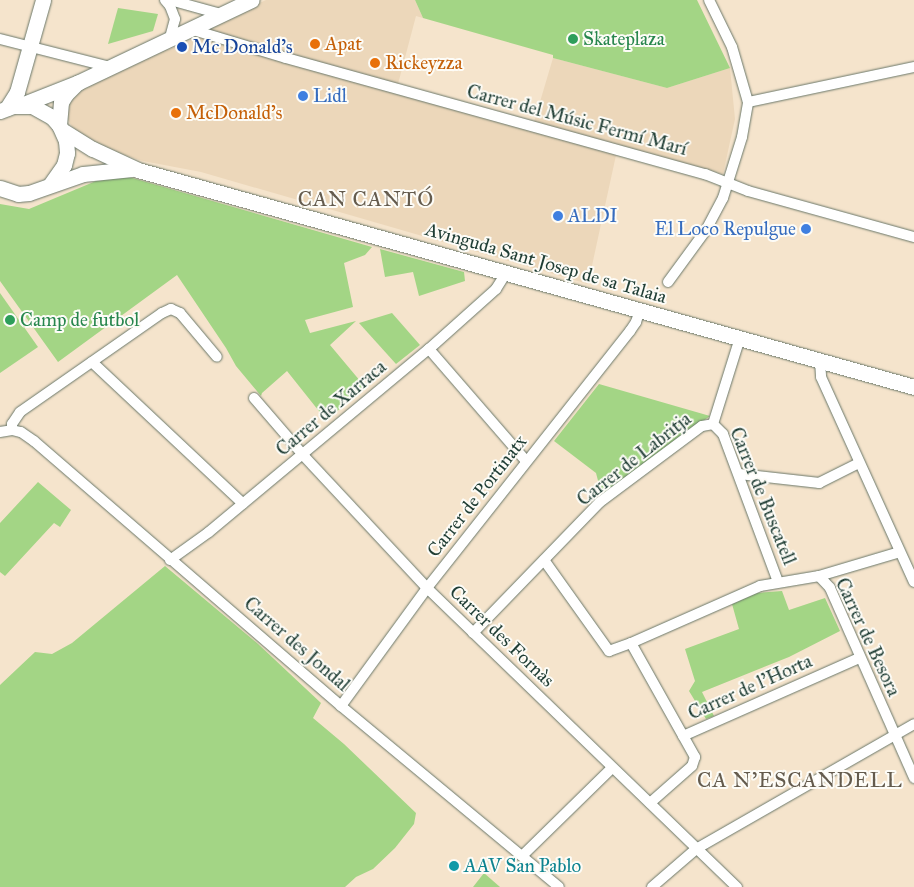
<!DOCTYPE html>
<meta charset="utf-8">
<style>
body{margin:0}
#map{position:relative;width:914px;height:887px;overflow:hidden;background:#f5e4cc;font-family:"IM FELL Great Primer",serif}
div>[style]{position:absolute}
.built>*{inset:0;background:#ecd7ba}
.green>*{inset:0;background:#a3d585}
.roads{filter:drop-shadow(0 0 1px #6a7769) drop-shadow(0 0 1px #6a7769)}
.street>*{height:10px;margin:-5px;padding:0 5px;transform-origin:5px;border-radius:5px;background:#fff}
.secondary>*{height:15px;margin:-7.5px;padding:0 7.5px;transform-origin:7.5px;border-radius:7.5px;background:#fff}
.dots>*{width:14px;height:14px;translate:-50% -50%;box-sizing:border-box;border:2px solid #fdfcf7;border-radius:50%}
span{translate:-50% -50%;white-space:nowrap;text-align:center;line-height:1.15;-webkit-text-stroke:4px #fdfcf7;paint-order:stroke}
.leisure-label{font-size:19px;color:#27864d}
.left{translate:0 -50%;text-align:left}
.food-label{font-size:19px;color:#c56008}
.transit-label{font-size:19px;color:#164399}
.shop-label{font-size:19px;color:#366cbe}
.right{translate:-100% -50%;text-align:right}
.street-label{font-size:19px;color:#1f3d34}
.culture-label{font-size:19px;color:#0d838f}
.quarter-label{font-size:21px;color:#645b4d;letter-spacing:1px}
</style>
<div id="map">
<div class="built">
<div style="clip-path:polygon(266px 0,415px 0,423px 18px,416px 16px,398px 84px,534px 122px,553px 58px,667px 88px,730px 68px,735px 119px,723px 174px,618px 146px,588px 284px,201px 172px,143px 161px,103px 148px,83px 138px,71px 125px,64px 112px,64px 106px,83px 86px,162px 49px,168px 50px,191px 40px,209px 29px,211px 25px)"></div>
</div>
<div class="green">
<div style="clip-path:polygon(415px 0,697px 0,730px 68px,667px 88px,553px 58px,553px 55px,423px 18px)"></div>
<div style="clip-path:polygon(118px 8px,158px 14px,153px 31px,108px 44px)"></div>
<div style="clip-path:polygon(129px 177px,372px 247px,365px 255px,344px 263px,353px 307px,305px 320px,310px 333px,356px 321px,330px 345px,366px 388px,326px 420px,287px 371px,262px 393px,261px 396px,236px 366px,226px 348px,177px 275px,58px 362px,0 281px,0 204px,29px 209px,96px 181px)"></div>
<div style="clip-path:polygon(380px 249px,464px 272px,465px 281px,419px 296px,413px 272px,385px 277px)"></div>
<div style="clip-path:polygon(0 293px,38px 347px,0 373px)"></div>
<div style="clip-path:polygon(392px 313px,420px 345px,396px 364px,359px 323px)"></div>
<div style="clip-path:polygon(599px 384px,710px 416px,602px 496px,596px 473px,554px 441px)"></div>
<div style="clip-path:polygon(38px 482px,71px 510px,60px 527px,54px 523px,5px 576px,0 572px,0 523px)"></div>
<div style="clip-path:polygon(165px 566px,257px 643px,321px 703px,313px 718px,344px 744px,416px 813px,414px 824px,395px 848px,373px 869px,356px 877px,345px 887px,0 887px,0 685px,35px 652px,52px 654px,72px 643px)"></div>
<div style="clip-path:polygon(782px 591px,789px 610px,825px 598px,840px 631px,789px 657px,702px 692px,714px 716px,706px 719px,689px 691px,695px 681px,685px 649px,739px 629px,732px 604px,757px 593px)"></div>
<div style="clip-path:polygon(484px 873px,500px 887px,473px 887px)"></div>
</div>
<div class="roads">
<div class="street">
<div style="left:165px;top:0;width:8px;rotate:50deg"></div>
<div style="left:170px;top:6px;width:14px;rotate:69deg"></div>
<div style="left:175px;top:19px;width:20px;rotate:105deg"></div>
<div style="left:170px;top:0;width:53px;rotate:15.4deg"></div>
<div style="left:190px;top:29px;width:100px;rotate:16.8deg"></div>
<div style="left:286px;top:58px;width:435px;rotate:15.5deg"></div>
<div style="left:705px;top:174px;width:46px;rotate:21.6deg"></div>
<div style="left:748px;top:191px;width:172px;rotate:15.5deg"></div>
<div style="left:0;top:39px;width:114px;rotate:14.3deg"></div>
<div style="left:748px;top:102px;width:170px;rotate:-11.9deg"></div>
<div style="left:668px;top:282px;width:64px;rotate:-53.8deg"></div>
<div style="left:706px;top:230px;width:36px;rotate:-62deg"></div>
<div style="left:723px;top:198px;width:64px;rotate:-72.7deg"></div>
<div style="left:742px;top:137px;width:36px;rotate:-80deg"></div>
<div style="left:748px;top:102px;width:57px;rotate:-106.2deg"></div>
<div style="left:732px;top:47px;width:52px;rotate:-116.1deg"></div>
<div style="left:429px;top:349px;width:148px;rotate:49.1deg"></div>
<div style="left:820px;top:361px;width:16px;rotate:86deg"></div>
<div style="left:821px;top:377px;width:225px;rotate:65.6deg"></div>
<div style="left:92px;top:362px;width:207px;rotate:43.2deg"></div>
<div style="left:254px;top:398px;width:75px;rotate:49.3deg"></div>
<div style="left:303px;top:455px;width:182px;rotate:47deg"></div>
<div style="left:427px;top:588px;width:431px;rotate:44deg"></div>
<div style="left:713px;top:424px;width:14px;rotate:45deg"></div>
<div style="left:723px;top:434px;width:158px;rotate:69.6deg"></div>
<div style="left:713px;top:424px;width:90px;rotate:-72.6deg"></div>
<div style="left:12px;top:430px;width:9px;rotate:13deg"></div>
<div style="left:21px;top:432px;width:16px;rotate:35deg"></div>
<div style="left:34px;top:441px;width:406px;rotate:40.8deg"></div>
<div style="left:341px;top:706px;width:283px;rotate:39.7deg"></div>
<div style="left:0;top:432px;width:12px;rotate:-9deg"></div>
<div style="left:12px;top:430px;width:6px;rotate:-90deg"></div>
<div style="left:12px;top:424px;width:14px;rotate:-56deg"></div>
<div style="left:20px;top:412px;width:173px;rotate:-34.9deg"></div>
<div style="left:162px;top:313px;width:10px;rotate:-24deg"></div>
<div style="left:171px;top:309px;width:10px;rotate:24deg"></div>
<div style="left:180px;top:313px;width:57px;rotate:49.9deg"></div>
<div style="left:739px;top:474px;width:81px;rotate:6.4deg"></div>
<div style="left:819px;top:483px;width:45px;rotate:-26.6deg"></div>
<div style="left:170px;top:560px;width:48px;rotate:-35.7deg"></div>
<div style="left:209px;top:532px;width:286px;rotate:-39.8deg"></div>
<div style="left:429px;top:349px;width:90px;rotate:-41.8deg"></div>
<div style="left:496px;top:289px;width:19px;rotate:-58deg"></div>
<div style="left:544px;top:560px;width:112px;rotate:54.5deg"></div>
<div style="left:609px;top:651px;width:23px;rotate:-20deg"></div>
<div style="left:631px;top:643px;width:131px;rotate:60.7deg"></div>
<div style="left:695px;top:757px;width:9px;rotate:108deg"></div>
<div style="left:692px;top:766px;width:56px;rotate:138.6deg"></div>
<div style="left:819px;top:576px;width:16px;rotate:47deg"></div>
<div style="left:830px;top:588px;width:208px;rotate:66.1deg"></div>
<div style="left:473px;top:633px;width:182px;rotate:-45.9deg"></div>
<div style="left:600px;top:502px;width:127px;rotate:-36.7deg"></div>
<div style="left:702px;top:426px;width:11px;rotate:-10deg"></div>
<div style="left:631px;top:643px;width:141px;rotate:-23.8deg"></div>
<div style="left:760px;top:586px;width:60px;rotate:-9.6deg"></div>
<div style="left:819px;top:576px;width:84px;rotate:-16.5deg"></div>
<div style="left:341px;top:706px;width:146px;rotate:-53.9deg"></div>
<div style="left:427px;top:588px;width:328px;rotate:-51.7deg"></div>
<div style="left:630px;top:331px;width:11px;rotate:-56deg"></div>
<div style="left:636px;top:322px;width:13px;rotate:-72deg"></div>
<div style="left:683px;top:736px;width:193px;rotate:-23.9deg"></div>
<div style="left:522px;top:856px;width:126px;rotate:-44.4deg"></div>
<div style="left:652px;top:887px;width:58px;rotate:-40.8deg"></div>
<div style="left:696px;top:849px;width:251px;rotate:-29.8deg"></div>
</div>
<div class="secondary">
<div style="left:21px;top:105px;width:62px;rotate:-21.6deg"></div>
<div style="left:79px;top:82px;width:191px;rotate:-25.4deg"></div>
<div style="left:7px;top:108px;width:19px;rotate:-58deg"></div>
<div style="left:17px;top:92px;width:96px;rotate:-74.2deg"></div>
<div style="left:0;top:111px;width:14px;rotate:-21deg"></div>
<div style="left:13px;top:106px;width:19px"></div>
<div style="left:32px;top:106px;width:23px;rotate:29deg"></div>
<div style="left:52px;top:117px;width:11px;rotate:49deg"></div>
<div style="left:59px;top:125px;width:17px;rotate:66deg"></div>
<div style="left:66px;top:141px;width:12px;rotate:85deg"></div>
<div style="left:67px;top:153px;width:12px;rotate:104deg"></div>
<div style="left:64px;top:165px;width:24px;rotate:125deg"></div>
<div style="left:59px;top:125px;width:23px;rotate:-85deg"></div>
<div style="left:61px;top:102px;width:9px;rotate:-58deg"></div>
<div style="left:66px;top:94px;width:16px;rotate:-45deg"></div>
<div style="left:62px;top:130px;width:36px;rotate:32deg"></div>
<div style="left:93px;top:149px;width:50px;rotate:25deg"></div>
<div style="left:138px;top:170px;width:806px;rotate:15.62deg"></div>
<div style="left:0;top:188px;width:19px;rotate:18deg"></div>
<div style="left:18px;top:194px;width:11px;rotate:-5deg"></div>
<div style="left:29px;top:193px;width:57px;rotate:-19.4deg"></div>
<div style="left:83px;top:174px;width:49px;rotate:-5.8deg"></div>
</div>
</div>
<div class="dots">
<div style="left:573px;top:39px;background:#2e9e5b"></div>
<div style="left:315px;top:44px;background:#e8710a"></div>
<div style="left:182px;top:47px;background:#1a4fb4"></div>
<div style="left:375px;top:63px;background:#e8710a"></div>
<div style="left:303px;top:96px;background:#3f7fe0"></div>
<div style="left:176px;top:113px;background:#e8710a"></div>
<div style="left:558px;top:216px;background:#3f7fe0"></div>
<div style="left:806px;top:229px;background:#3f7fe0"></div>
<div style="left:10px;top:320px;background:#2e9e5b"></div>
<div style="left:454px;top:866px;background:#0f9aa8"></div>
</div>
<div class="leisure-label">
<span class="left" style="left:583px;top:39px">Skateplaza</span>
<span class="left" style="left:20px;top:320px">Camp de futbol</span>
</div>
<div class="food-label">
<span class="left" style="left:325px;top:44px">Apat</span>
<span class="left" style="left:385px;top:63px">Rickeyzza</span>
<span class="left" style="left:186px;top:113px">McDonald's</span>
</div>
<div class="transit-label">
<span class="left" style="left:192px;top:47px">Mc Donald's</span>
</div>
<div class="shop-label">
<span class="left" style="left:313px;top:96px">Lidl</span>
<span class="left" style="left:568px;top:216px">ALDI</span>
<span class="right" style="left:796px;top:229px">El Loco Repulgue</span>
</div>
<div class="street-label">
<span style="left:577px;top:120px;rotate:15deg">Carrer del Músic Fermí Marí</span>
<span style="left:546px;top:263px;rotate:16deg">Avinguda Sant Josep de sa Talaia</span>
<span style="left:331px;top:408px;rotate:-40deg">Carrer de Xarraca</span>
<span style="left:634px;top:459px;rotate:-38deg">Carrer de Labritja</span>
<span style="left:477px;top:496px;rotate:-52deg">Carrer de Portinatx</span>
<span style="left:763px;top:496px;rotate:68deg">Carrer de Buscatell</span>
<span style="left:502px;top:636px;rotate:44deg">Carrer des Fornàs</span>
<span style="left:868px;top:637px;rotate:65deg">Carrer de Besora</span>
<span style="left:297px;top:644px;rotate:41deg">Carrer des Jondal</span>
<span style="left:750px;top:687px;rotate:-24deg">Carrer de l'Horta</span>
</div>
<div class="culture-label">
<span class="left" style="left:464px;top:866px">AAV San Pablo</span>
</div>
<div class="quarter-label">
<span style="left:366px;top:199px">CAN CANTÓ</span>
<span style="left:800px;top:780px">CA N'ESCANDELL</span>
</div>
</div>
